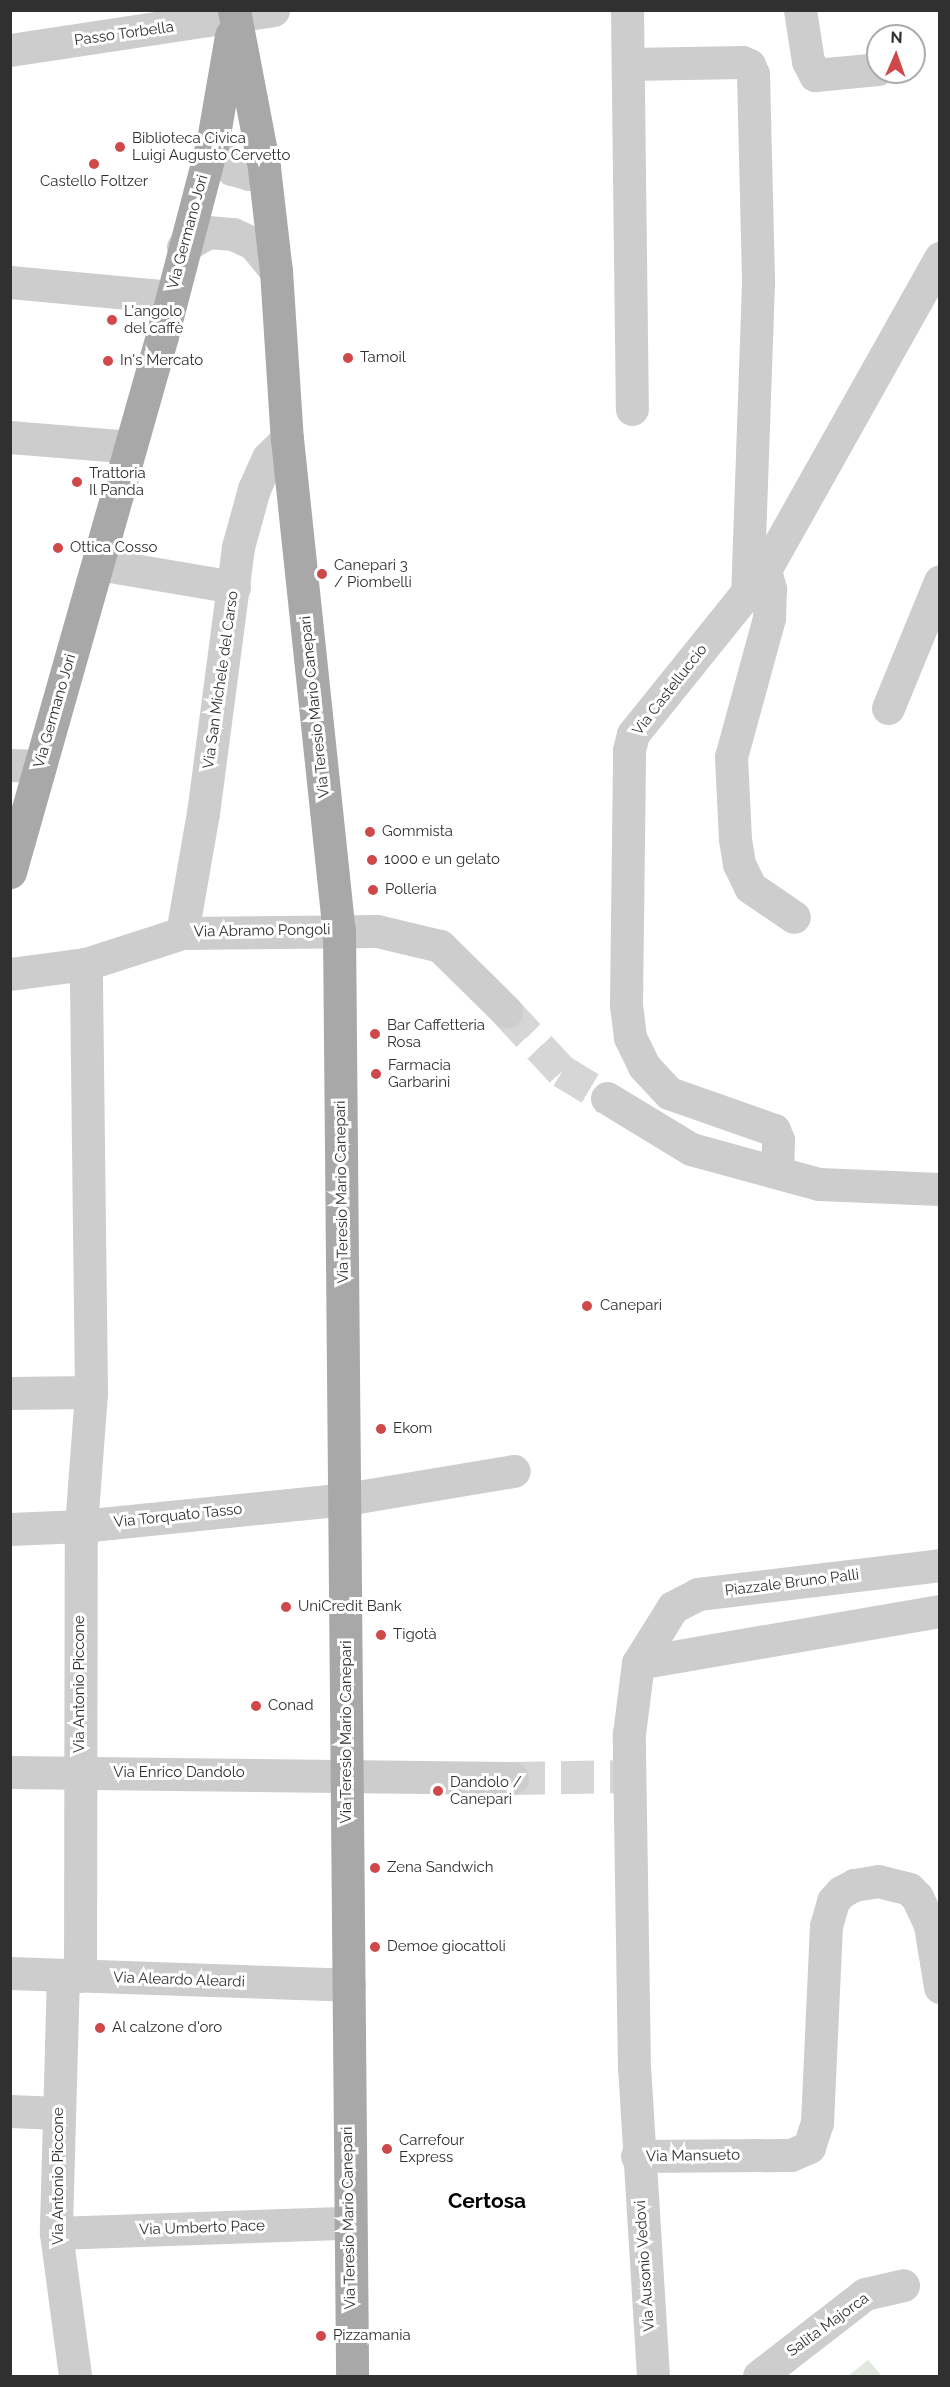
<!DOCTYPE html>
<meta charset="utf-8">
<style>
body{margin:0}
#map{position:relative;width:950px;height:2387px;overflow:hidden;background:#fff;font-family:Raleway,sans-serif}
div>[style]{position:absolute}
.green>*{inset:0;background:#e2e8dd}
.minor-tunnel>*{height:33px;margin-top:-16.5px;transform-origin:0;background:repeating-linear-gradient(90deg,#d6d6d6 0 33px,transparent 0 49px)}
.minor>*{height:33px;margin:-16.5px;padding:0 16.5px;transform-origin:16.5px;border-radius:16.5px;background:#cdcdcd}
.major>*{height:33px;margin:-16.5px;padding:0 16.5px;transform-origin:16.5px;border-radius:16.5px;background:#a8a8a8}
.dots>*{width:16px;height:16px;translate:-50% -50%;box-sizing:border-box;border:3px solid #fff;border-radius:50%}
span{translate:-50% -50%;white-space:nowrap;text-align:center;line-height:1.15;-webkit-text-stroke:6px #fff;paint-order:stroke}
.street-label{font-size:15px;color:#303030}
.poi-label{font-size:15px;color:#303030}
.left{translate:0 -50%;text-align:left}
.district-label{font-size:21px;color:#000;font-weight:700}
.frame{position:absolute;inset:0;border:12px solid #303030;pointer-events:none}
.north{position:absolute;left:866px;top:24px;width:60px;height:60px;box-sizing:border-box;background:#fff;border:2px solid #acacac;border-radius:50%;rotate:2deg;font-size:16px;font-weight:700;line-height:24px;text-align:center;color:#303030}
.north::after{content:'';display:block;margin:auto;width:21px;height:27px;background:#d0494a;clip-path:polygon(50% 0,100% 100%,50% 72%,0 100%)}
</style>
<div id="map">
<div class="green">
<div style="clip-path:polygon(868px 2360px,882px 2376px,848px 2376px)"></div>
</div>
<div class="minor-tunnel">
<div style="left:506px;top:1011px;width:82px;rotate:47deg"></div>
<div style="left:562px;top:1071px;width:52px;rotate:31deg"></div>
<div style="left:512px;top:1778px;width:118px;rotate:-1deg"></div>
</div>
<div class="minor">
<div style="left:627px;top:10px;width:399px;rotate:89.3deg"></div>
<div style="left:800px;top:10px;width:52px;rotate:81.1deg"></div>
<div style="left:808px;top:61px;width:16px;rotate:63deg"></div>
<div style="left:815px;top:75px;width:63px;rotate:-5.4deg"></div>
<div style="left:10px;top:50px;width:266px;rotate:-8.6deg"></div>
<div style="left:630px;top:64px;width:112px;rotate:-1deg"></div>
<div style="left:742px;top:62px;width:8px;rotate:23deg"></div>
<div style="left:749px;top:65px;width:10px;rotate:66deg"></div>
<div style="left:753px;top:74px;width:209px;rotate:88.6deg"></div>
<div style="left:758px;top:283px;width:310px;rotate:92deg"></div>
<div style="left:213px;top:140px;width:35px;rotate:57deg"></div>
<div style="left:232px;top:169px;width:18px;rotate:16deg"></div>
<div style="left:249px;top:174px;width:16px;rotate:-22deg"></div>
<div style="left:183px;top:247px;width:29px;rotate:-31deg"></div>
<div style="left:208px;top:232px;width:25px;rotate:5deg"></div>
<div style="left:233px;top:234px;width:23px;rotate:25deg"></div>
<div style="left:254px;top:244px;width:35px;rotate:51deg"></div>
<div style="left:10px;top:282px;width:162px;rotate:5.3deg"></div>
<div style="left:10px;top:437px;width:121px;rotate:4.7deg"></div>
<div style="left:98px;top:564px;width:138px;rotate:9.6deg"></div>
<div style="left:765px;top:570px;width:20px;rotate:75deg"></div>
<div style="left:770px;top:589px;width:29px;rotate:92deg"></div>
<div style="left:769px;top:618px;width:144px;rotate:105.3deg"></div>
<div style="left:731px;top:757px;width:82px;rotate:87.2deg"></div>
<div style="left:735px;top:839px;width:25px;rotate:81deg"></div>
<div style="left:739px;top:864px;width:25px;rotate:64deg"></div>
<div style="left:750px;top:887px;width:53px;rotate:34.3deg"></div>
<div style="left:888px;top:708px;width:137px;rotate:-67.7deg"></div>
<div style="left:10px;top:765px;width:30px;rotate:2deg"></div>
<div style="left:182px;top:933px;width:122px;rotate:-80.1deg"></div>
<div style="left:203px;top:813px;width:268px;rotate:-82.5deg"></div>
<div style="left:238px;top:547px;width:60px;rotate:-74.6deg"></div>
<div style="left:254px;top:489px;width:34px;rotate:-66deg"></div>
<div style="left:268px;top:458px;width:27px;rotate:-45deg"></div>
<div style="left:10px;top:974px;width:77px;rotate:-7.5deg"></div>
<div style="left:86px;top:964px;width:101px;rotate:-17.9deg"></div>
<div style="left:182px;top:933px;width:195px;rotate:-0.6deg"></div>
<div style="left:377px;top:931px;width:65px;rotate:13.4deg"></div>
<div style="left:440px;top:946px;width:93px;rotate:44.6deg"></div>
<div style="left:607px;top:1098px;width:98px;rotate:31.3deg"></div>
<div style="left:691px;top:1149px;width:133px;rotate:15.3deg"></div>
<div style="left:819px;top:1184px;width:121px;rotate:2.4deg"></div>
<div style="left:777px;top:1171px;width:31px;rotate:-88deg"></div>
<div style="left:778px;top:1140px;width:11px;rotate:-112deg"></div>
<div style="left:774px;top:1130px;width:111px;rotate:-160.6deg"></div>
<div style="left:669px;top:1093px;width:37px;rotate:-133deg"></div>
<div style="left:644px;top:1066px;width:32px;rotate:-116deg"></div>
<div style="left:630px;top:1037px;width:32px;rotate:-97deg"></div>
<div style="left:626px;top:1005px;width:255px;rotate:-89.3deg"></div>
<div style="left:629px;top:750px;width:16px;rotate:-76deg"></div>
<div style="left:633px;top:734px;width:211px;rotate:-51.2deg"></div>
<div style="left:765px;top:570px;width:358px;rotate:-60.7deg"></div>
<div style="left:10px;top:1393px;width:81px;rotate:-0.7deg"></div>
<div style="left:10px;top:1529px;width:71px;rotate:-2.4deg"></div>
<div style="left:81px;top:1526px;width:266px;rotate:-5.8deg"></div>
<div style="left:346px;top:1499px;width:170px;rotate:-9.5deg"></div>
<div style="left:638px;top:1663px;width:306px;rotate:-9.8deg"></div>
<div style="left:10px;top:1772px;width:502px;rotate:0.68deg"></div>
<div style="left:10px;top:1973px;width:339px;rotate:2deg"></div>
<div style="left:63px;top:1975px;width:258px;rotate:91.6deg"></div>
<div style="left:56px;top:2233px;width:144px;rotate:82.4deg"></div>
<div style="left:80px;top:1976px;width:450px;rotate:-89.9deg"></div>
<div style="left:81px;top:1526px;width:134px;rotate:-85.7deg"></div>
<div style="left:91px;top:1392px;width:428px;rotate:-90.7deg"></div>
<div style="left:10px;top:2111px;width:49px;rotate:2.3deg"></div>
<div style="left:637px;top:2156px;width:154px;rotate:-0.4deg"></div>
<div style="left:791px;top:2155px;width:20px;rotate:-24deg"></div>
<div style="left:809px;top:2147px;width:25px;rotate:-72deg"></div>
<div style="left:817px;top:2123px;width:197px;rotate:-87.4deg"></div>
<div style="left:826px;top:1926px;width:26px;rotate:-74deg"></div>
<div style="left:833px;top:1901px;width:12px;rotate:-48deg"></div>
<div style="left:841px;top:1892px;width:15px;rotate:-28deg"></div>
<div style="left:854px;top:1885px;width:24px;rotate:-9deg"></div>
<div style="left:878px;top:1881px;width:32px;rotate:14deg"></div>
<div style="left:909px;top:1889px;width:11px;rotate:45deg"></div>
<div style="left:917px;top:1897px;width:31px;rotate:65deg"></div>
<div style="left:930px;top:1925px;width:63px;rotate:80.8deg"></div>
<div style="left:56px;top:2233px;width:292px;rotate:-2deg"></div>
<div style="left:653px;top:2376px;width:308px;rotate:-93.5deg"></div>
<div style="left:634px;top:2069px;width:335px;rotate:-90.9deg"></div>
<div style="left:629px;top:1734px;width:72px;rotate:-82.8deg"></div>
<div style="left:638px;top:1663px;width:66px;rotate:-58deg"></div>
<div style="left:673px;top:1607px;width:28px;rotate:-27deg"></div>
<div style="left:698px;top:1594px;width:244px;rotate:-6.8deg"></div>
<div style="left:759px;top:2376px;width:134px;rotate:-37.7deg"></div>
<div style="left:865px;top:2294px;width:39px;rotate:-13deg"></div>
</div>
<div class="major">
<div style="left:234px;top:10px;width:161px;rotate:79.2deg"></div>
<div style="left:264px;top:168px;width:104px;rotate:83.4deg"></div>
<div style="left:276px;top:271px;width:168px;rotate:86.3deg"></div>
<div style="left:287px;top:439px;width:494px;rotate:84deg"></div>
<div style="left:339px;top:930px;width:1446px;rotate:89.48deg"></div>
<div style="left:10px;top:872px;width:557px;rotate:-74.17deg"></div>
<div style="left:162px;top:336px;width:203px;rotate:-75.4deg"></div>
<div style="left:213px;top:140px;width:106px;rotate:-80.2deg"></div>
</div>
<div class="dots">
<div style="left:120px;top:147px;background:#d0494a"></div>
<div style="left:94px;top:164px;background:#d0494a"></div>
<div style="left:112px;top:320px;background:#d0494a"></div>
<div style="left:348px;top:358px;background:#d0494a"></div>
<div style="left:108px;top:361px;background:#d0494a"></div>
<div style="left:77px;top:482px;background:#d0494a"></div>
<div style="left:58px;top:548px;background:#d0494a"></div>
<div style="left:322px;top:574px;background:#d0494a"></div>
<div style="left:370px;top:832px;background:#d0494a"></div>
<div style="left:372px;top:860px;background:#d0494a"></div>
<div style="left:373px;top:890px;background:#d0494a"></div>
<div style="left:375px;top:1034px;background:#d0494a"></div>
<div style="left:376px;top:1074px;background:#d0494a"></div>
<div style="left:587px;top:1306px;background:#d0494a"></div>
<div style="left:381px;top:1429px;background:#d0494a"></div>
<div style="left:286px;top:1607px;background:#d0494a"></div>
<div style="left:381px;top:1635px;background:#d0494a"></div>
<div style="left:256px;top:1706px;background:#d0494a"></div>
<div style="left:438px;top:1791px;background:#d0494a"></div>
<div style="left:375px;top:1868px;background:#d0494a"></div>
<div style="left:375px;top:1947px;background:#d0494a"></div>
<div style="left:100px;top:2028px;background:#d0494a"></div>
<div style="left:387px;top:2149px;background:#d0494a"></div>
<div style="left:321px;top:2336px;background:#d0494a"></div>
</div>
<div class="street-label">
<span style="left:124px;top:34px;rotate:-8deg">Passo Torbella</span>
<span style="left:188px;top:232px;rotate:-75deg">Via Germano Jori</span>
<span style="left:221px;top:680px;rotate:-82deg">Via San Michele del Carso</span>
<span style="left:670px;top:690px;rotate:-52deg">Via Castelluccio</span>
<span style="left:315px;top:707px;rotate:-96deg">Via Teresio Mario Canepari</span>
<span style="left:55px;top:711px;rotate:-74deg">Via Germano Jori</span>
<span style="left:262px;top:931px;rotate:-1deg">Via Abramo Pongoli</span>
<span style="left:342px;top:1192px;rotate:-91deg">Via Teresio Mario Canepari</span>
<span style="left:178px;top:1516px;rotate:-6deg">Via Torquato Tasso</span>
<span style="left:792px;top:1583px;rotate:-7deg">Piazzale Bruno Palli</span>
<span style="left:80px;top:1684px;rotate:-90deg">Via Antonio Piccone</span>
<span style="left:347px;top:1732px;rotate:-90deg">Via Teresio Mario Canepari</span>
<span style="left:179px;top:1773px">Via Enrico Dandolo</span>
<span style="left:179px;top:1980px;rotate:2deg">Via Aleardo Aleardi</span>
<span style="left:693px;top:2156px;rotate:-1deg">Via Mansueto</span>
<span style="left:59px;top:2176px;rotate:-90deg">Via Antonio Piccone</span>
<span style="left:349px;top:2218px;rotate:-91deg">Via Teresio Mario Canepari</span>
<span style="left:202px;top:2228px;rotate:-2deg">Via Umberto Pace</span>
<span style="left:645px;top:2266px;rotate:-94deg">Via Ausonio Vedovi</span>
<span style="left:828px;top:2325px;rotate:-36deg">Salita Majorca</span>
</div>
<div class="poi-label">
<span class="left" style="left:132px;top:147px">Biblioteca Civica<br>Luigi Augusto Cervetto</span>
<span style="left:94px;top:182px">Castello Foltzer</span>
<span class="left" style="left:124px;top:320px">L'angolo<br>del caffè</span>
<span class="left" style="left:360px;top:358px">Tamoil</span>
<span class="left" style="left:120px;top:361px">In's Mercato</span>
<span class="left" style="left:89px;top:482px">Trattoria<br>Il Panda</span>
<span class="left" style="left:70px;top:548px">Ottica Cosso</span>
<span class="left" style="left:334px;top:574px">Canepari 3<br>/ Piombelli</span>
<span class="left" style="left:382px;top:832px">Gommista</span>
<span class="left" style="left:384px;top:860px">1000 e un gelato</span>
<span class="left" style="left:385px;top:890px">Polleria</span>
<span class="left" style="left:387px;top:1034px">Bar Caffetteria<br>Rosa</span>
<span class="left" style="left:388px;top:1074px">Farmacia<br>Garbarini</span>
<span class="left" style="left:600px;top:1306px">Canepari</span>
<span class="left" style="left:393px;top:1429px">Ekom</span>
<span class="left" style="left:298px;top:1607px">UniCredit Bank</span>
<span class="left" style="left:393px;top:1635px">Tigotà</span>
<span class="left" style="left:268px;top:1706px">Conad</span>
<span class="left" style="left:450px;top:1791px">Dandolo /<br>Canepari</span>
<span class="left" style="left:387px;top:1868px">Zena Sandwich</span>
<span class="left" style="left:387px;top:1947px">Demoe giocattoli</span>
<span class="left" style="left:112px;top:2028px">Al calzone d'oro</span>
<span class="left" style="left:399px;top:2149px">Carrefour<br>Express</span>
<span class="left" style="left:333px;top:2336px">Pizzamania</span>
</div>
<div class="district-label">
<span style="left:487px;top:2201px">Certosa</span>
</div>
<div class="frame"></div>
<div class="north">N</div>
</div>
